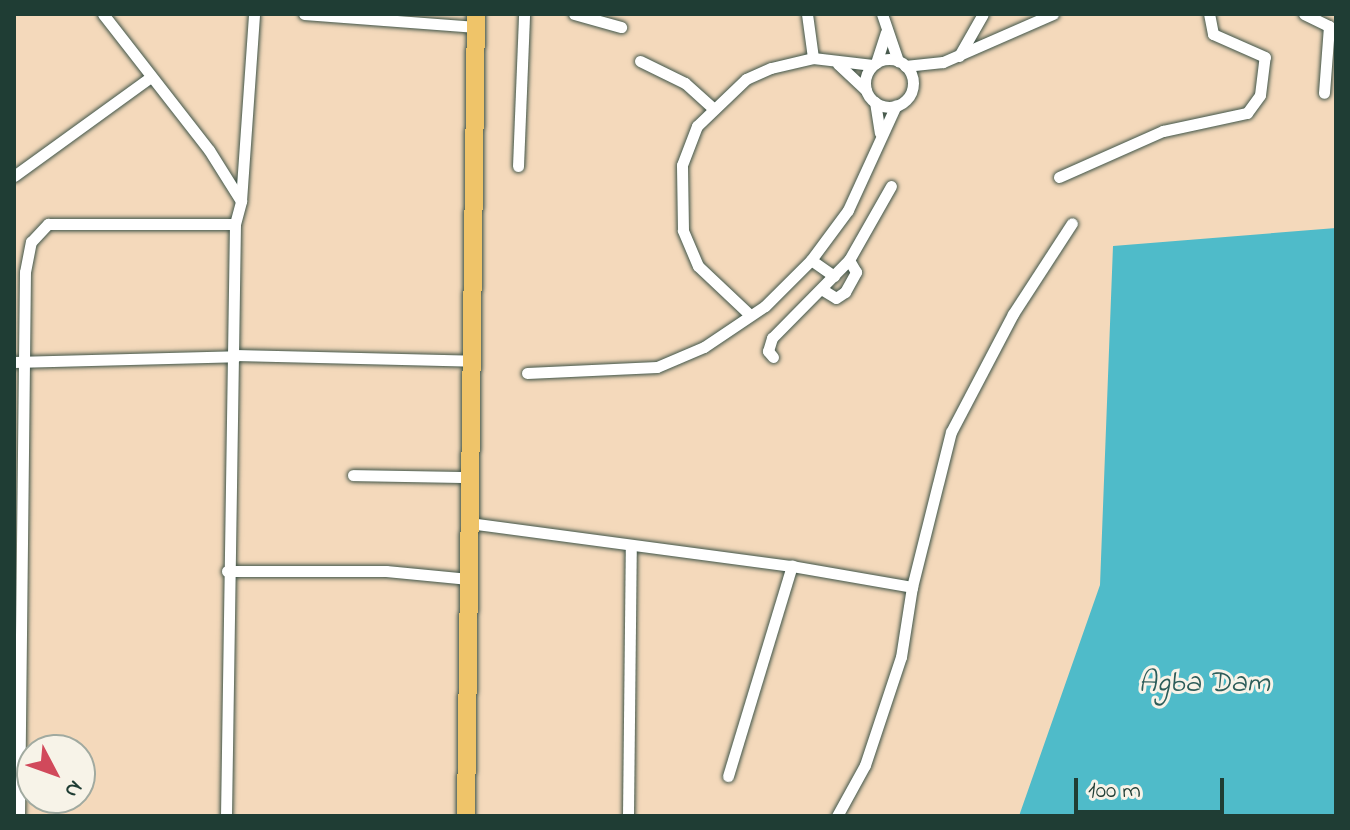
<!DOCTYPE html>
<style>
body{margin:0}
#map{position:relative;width:1350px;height:830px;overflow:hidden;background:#f4d9bb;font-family:"Indie Flower",sans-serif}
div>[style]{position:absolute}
.water>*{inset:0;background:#4fbbc9}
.roads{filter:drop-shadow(0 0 2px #3f5448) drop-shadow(0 0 2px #3f5448)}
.minor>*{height:11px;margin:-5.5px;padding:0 5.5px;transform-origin:5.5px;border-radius:5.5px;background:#fff}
.minor>.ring{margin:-5.5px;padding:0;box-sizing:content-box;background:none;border:11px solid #fff;border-radius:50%}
.primary>*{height:18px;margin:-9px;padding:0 9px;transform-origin:9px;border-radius:9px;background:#efc469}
span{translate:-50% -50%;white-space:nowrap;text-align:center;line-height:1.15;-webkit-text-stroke:6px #f7f3e8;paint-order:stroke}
.water-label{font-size:30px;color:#2b5c59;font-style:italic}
.frame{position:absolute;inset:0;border:16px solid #1f3d34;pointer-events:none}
.north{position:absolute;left:16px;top:734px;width:80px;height:80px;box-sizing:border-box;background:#f7f3e8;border:2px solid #a1aaa0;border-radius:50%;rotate:131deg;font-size:22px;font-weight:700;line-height:32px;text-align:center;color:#1f3d34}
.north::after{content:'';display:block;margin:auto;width:28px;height:36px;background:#d1495b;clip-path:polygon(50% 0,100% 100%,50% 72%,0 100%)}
.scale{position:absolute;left:1074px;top:778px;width:150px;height:36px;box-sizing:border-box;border:4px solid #1f3d34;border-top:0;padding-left:10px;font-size:24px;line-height:28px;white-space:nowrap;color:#1f3d34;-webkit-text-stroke:6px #f7f3e8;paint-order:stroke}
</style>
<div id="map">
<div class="water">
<div style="clip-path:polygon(1336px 228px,1336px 816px,1019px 816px,1100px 585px,1113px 246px)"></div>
</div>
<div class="roads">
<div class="minor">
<div style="left:103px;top:14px;width:172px;rotate:52.1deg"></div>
<div style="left:209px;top:150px;width:60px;rotate:57.9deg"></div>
<div style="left:304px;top:14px;width:173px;rotate:4.3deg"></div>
<div style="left:574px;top:14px;width:49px;rotate:15.5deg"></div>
<div style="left:807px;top:14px;width:44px;rotate:82.2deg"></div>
<div style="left:882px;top:14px;width:50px;rotate:71.2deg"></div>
<div style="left:1304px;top:14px;width:28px;rotate:26deg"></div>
<div style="left:1329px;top:26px;width:67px;rotate:94.3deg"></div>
<div style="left:959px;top:56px;width:48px;rotate:-60.3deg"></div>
<div class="ring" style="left:865px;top:59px;width:37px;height:37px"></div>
<div style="left:640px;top:61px;width:50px;rotate:26.1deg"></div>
<div style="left:685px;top:83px;width:36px;rotate:42deg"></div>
<div style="left:876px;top:63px;width:32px;rotate:-72deg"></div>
<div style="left:838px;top:64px;width:38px;rotate:43deg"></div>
<div style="left:905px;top:66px;width:38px;rotate:-6deg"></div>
<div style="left:943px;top:62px;width:120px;rotate:-23.6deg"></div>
<div style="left:875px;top:102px;width:31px;rotate:81deg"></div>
<div style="left:518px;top:166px;width:152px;rotate:-87.7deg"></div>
<div style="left:14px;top:176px;width:169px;rotate:-35.9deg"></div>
<div style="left:1059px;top:177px;width:114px;rotate:-23.9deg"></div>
<div style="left:1163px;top:131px;width:86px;rotate:-12.1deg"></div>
<div style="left:1247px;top:113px;width:22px;rotate:-54deg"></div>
<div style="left:1260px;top:95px;width:38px;rotate:-83deg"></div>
<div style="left:1265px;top:57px;width:57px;rotate:-156.1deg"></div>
<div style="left:1213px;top:34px;width:20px;rotate:-101deg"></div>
<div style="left:811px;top:260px;width:28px;rotate:35deg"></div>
<div style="left:823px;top:290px;width:15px;rotate:32deg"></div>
<div style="left:836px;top:298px;width:11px;rotate:-34deg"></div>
<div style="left:845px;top:292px;width:23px;rotate:-61deg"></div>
<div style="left:856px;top:272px;width:14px;rotate:-120deg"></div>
<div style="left:750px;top:315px;width:71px;rotate:-136.7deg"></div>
<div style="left:698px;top:266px;width:39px;rotate:-113deg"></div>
<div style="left:683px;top:230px;width:65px;rotate:-90.9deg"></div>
<div style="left:682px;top:165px;width:42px;rotate:-69deg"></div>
<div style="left:697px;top:126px;width:68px;rotate:-43.8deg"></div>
<div style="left:746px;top:79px;width:27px;rotate:-24deg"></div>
<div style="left:771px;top:68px;width:43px;rotate:-13.4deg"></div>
<div style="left:813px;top:58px;width:60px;rotate:6.7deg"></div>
<div style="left:235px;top:355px;width:239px;rotate:1.4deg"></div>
<div style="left:773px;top:357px;width:8px;rotate:-130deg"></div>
<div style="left:768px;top:351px;width:14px;rotate:-73deg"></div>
<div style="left:772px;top:338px;width:110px;rotate:-45.4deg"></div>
<div style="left:849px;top:260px;width:85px;rotate:-60.4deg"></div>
<div style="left:14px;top:362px;width:222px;rotate:-1.5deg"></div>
<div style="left:527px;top:373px;width:130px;rotate:-2.6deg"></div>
<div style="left:657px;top:367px;width:51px;rotate:-23.1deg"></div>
<div style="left:704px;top:347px;width:73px;rotate:-33.9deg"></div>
<div style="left:765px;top:306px;width:65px;rotate:-45deg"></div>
<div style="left:811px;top:260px;width:62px;rotate:-53.5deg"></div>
<div style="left:848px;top:210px;width:115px;rotate:-65.4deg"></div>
<div style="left:353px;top:475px;width:117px;rotate:1deg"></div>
<div style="left:469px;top:523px;width:326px;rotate:7.6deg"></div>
<div style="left:792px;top:566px;width:122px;rotate:9.9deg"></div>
<div style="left:227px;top:571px;width:159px"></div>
<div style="left:386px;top:571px;width:83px;rotate:5.5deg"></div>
<div style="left:728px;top:776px;width:220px;rotate:-73.1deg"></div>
<div style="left:19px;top:816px;width:544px;rotate:-89.37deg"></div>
<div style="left:25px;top:272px;width:31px;rotate:-79deg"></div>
<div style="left:31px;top:242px;width:25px;rotate:-47deg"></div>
<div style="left:48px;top:224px;width:187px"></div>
<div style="left:226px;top:816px;width:592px;rotate:-89.13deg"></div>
<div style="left:235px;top:224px;width:24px;rotate:-75deg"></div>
<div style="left:241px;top:201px;width:187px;rotate:-86deg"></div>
<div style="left:628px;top:816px;width:270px;rotate:-89.4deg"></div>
<div style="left:837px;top:816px;width:58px;rotate:-61.2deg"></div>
<div style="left:865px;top:765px;width:114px;rotate:-71.6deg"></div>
<div style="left:901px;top:657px;width:71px;rotate:-81.1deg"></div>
<div style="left:912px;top:587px;width:160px;rotate:-75.9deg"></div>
<div style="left:951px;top:432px;width:133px;rotate:-62.3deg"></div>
<div style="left:1013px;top:314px;width:108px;rotate:-57deg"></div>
</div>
<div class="primary">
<div style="left:466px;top:816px;width:802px;rotate:-89.29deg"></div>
</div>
</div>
<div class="water-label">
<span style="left:1204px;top:684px">Agba Dam</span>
</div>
<div class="frame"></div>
<div class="north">N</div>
<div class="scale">100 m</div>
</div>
